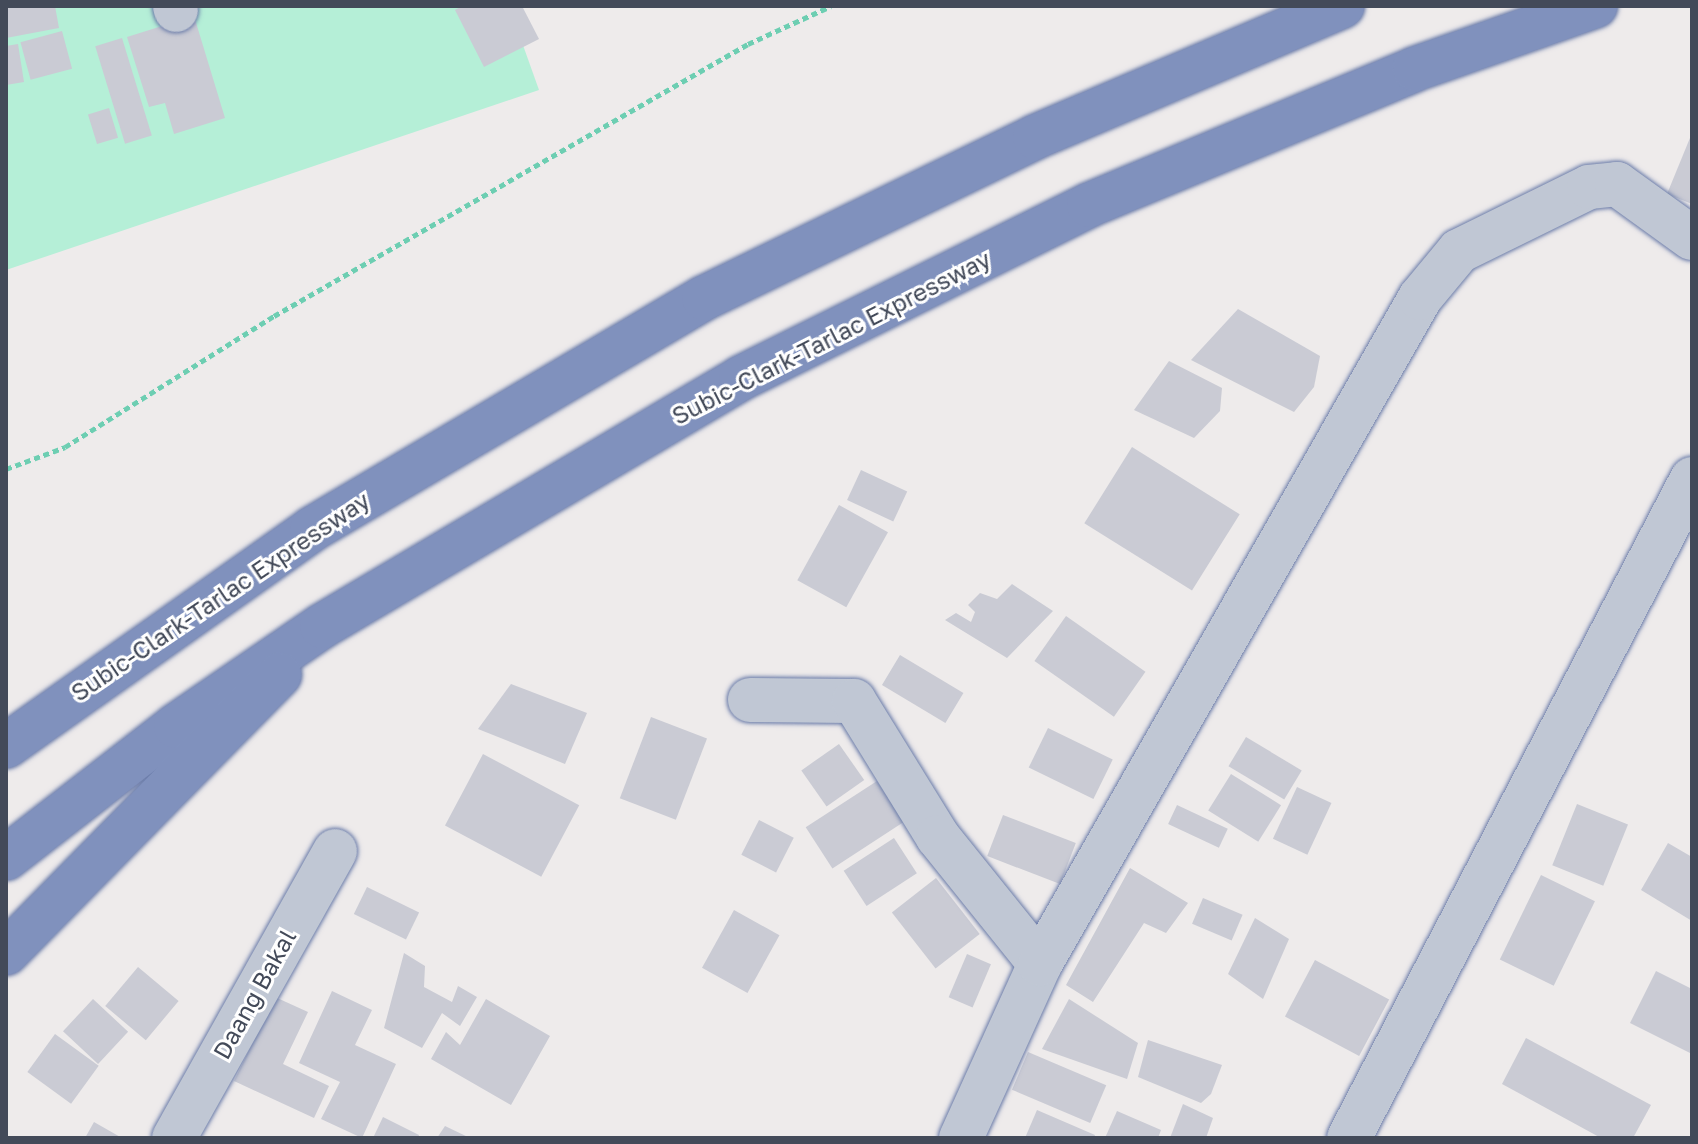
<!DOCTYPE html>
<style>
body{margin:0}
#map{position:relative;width:1698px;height:1144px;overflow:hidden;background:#eeebeb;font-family:"Golos Text",sans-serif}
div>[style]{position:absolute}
.green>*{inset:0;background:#b5efd7}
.building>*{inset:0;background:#cacbd4;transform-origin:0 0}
.path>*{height:5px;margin-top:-2.5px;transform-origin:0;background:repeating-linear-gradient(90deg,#6dceb2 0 6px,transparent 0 10px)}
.roads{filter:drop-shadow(0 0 2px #6b7ca9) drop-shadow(0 0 2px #6b7ca9)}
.minor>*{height:44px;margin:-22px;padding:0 22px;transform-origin:22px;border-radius:22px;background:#c0c7d4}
.motorway>*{height:44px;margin:-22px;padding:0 22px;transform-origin:22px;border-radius:22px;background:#8091bd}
span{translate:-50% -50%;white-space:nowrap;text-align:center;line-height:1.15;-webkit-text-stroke:6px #fff;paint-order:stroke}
.street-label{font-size:24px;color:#434a59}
.frame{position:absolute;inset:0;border:8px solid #434a59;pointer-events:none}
</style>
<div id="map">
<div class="green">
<div style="clip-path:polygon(6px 6px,509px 6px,539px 90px,6px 270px)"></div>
</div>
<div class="building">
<div style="clip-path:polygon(6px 6px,55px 6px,59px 28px,6px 38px)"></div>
<div style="clip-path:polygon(462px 6px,522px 6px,539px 39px,484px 67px,455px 10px)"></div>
<div style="clip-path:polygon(194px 16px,225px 118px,174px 134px,165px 103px,149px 107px,127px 37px)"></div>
<div style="left:62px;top:31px;width:39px;height:43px;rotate:75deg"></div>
<div style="left:122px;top:38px;width:102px;height:28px;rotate:73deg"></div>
<div style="clip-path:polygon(18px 44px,24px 82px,6px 85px,6px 46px)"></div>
<div style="left:109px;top:108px;width:31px;height:22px;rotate:73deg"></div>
<div style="clip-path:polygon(1692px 133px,1692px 204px,1667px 194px)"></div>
<div style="clip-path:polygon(1238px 309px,1320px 356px,1314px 387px,1294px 412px,1191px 360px)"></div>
<div style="clip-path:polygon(1169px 361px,1222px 388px,1220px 411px,1194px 438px,1134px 410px)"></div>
<div style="left:1132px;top:447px;width:127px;height:90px;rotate:32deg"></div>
<div style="left:861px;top:470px;width:51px;height:33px;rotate:25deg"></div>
<div style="left:839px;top:505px;width:56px;height:86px;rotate:29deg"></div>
<div style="clip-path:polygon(1012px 584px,1053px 611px,1007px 658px,945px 620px,956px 613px,971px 622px,975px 612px,968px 605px,980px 593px,997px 599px)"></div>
<div style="left:1066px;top:616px;width:97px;height:55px;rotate:35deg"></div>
<div style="left:900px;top:655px;width:74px;height:35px;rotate:31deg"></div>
<div style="clip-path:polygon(511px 684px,587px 713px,565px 764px,478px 729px)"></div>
<div style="left:651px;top:717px;width:60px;height:87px;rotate:21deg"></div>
<div style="left:1048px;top:728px;width:72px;height:44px;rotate:26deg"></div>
<div style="left:1246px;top:737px;width:65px;height:34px;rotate:31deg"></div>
<div style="left:839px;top:744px;width:44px;height:46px;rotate:55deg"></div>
<div style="left:483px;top:754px;width:109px;height:81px;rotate:28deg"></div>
<div style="left:1231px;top:774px;width:59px;height:43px;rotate:32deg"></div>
<div style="left:877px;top:781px;width:49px;height:85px;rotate:57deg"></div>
<div style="left:1297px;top:787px;width:38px;height:57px;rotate:25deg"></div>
<div style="left:1577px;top:804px;width:55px;height:66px;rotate:22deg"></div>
<div style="left:1177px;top:805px;width:56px;height:21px;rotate:25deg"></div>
<div style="left:1003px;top:815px;width:78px;height:44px;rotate:21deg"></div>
<div style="left:759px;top:820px;width:39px;height:39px;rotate:27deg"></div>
<div style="left:894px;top:838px;width:42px;height:60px;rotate:57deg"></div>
<div style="clip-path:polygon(1668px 843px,1692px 857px,1692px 921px,1641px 890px)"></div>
<div style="clip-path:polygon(1130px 868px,1188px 903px,1166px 933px,1144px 923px,1093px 1002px,1066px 985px)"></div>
<div style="left:1541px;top:875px;width:60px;height:94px;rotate:26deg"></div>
<div style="left:936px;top:878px;width:71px;height:56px;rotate:52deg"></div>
<div style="left:367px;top:887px;width:58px;height:30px;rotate:26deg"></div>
<div style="left:1203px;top:898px;width:43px;height:28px;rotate:23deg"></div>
<div style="left:734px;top:910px;width:52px;height:66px;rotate:29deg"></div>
<div style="clip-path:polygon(1255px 918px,1289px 939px,1263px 999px,1228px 974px)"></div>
<div style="clip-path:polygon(404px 953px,425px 966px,424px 987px,452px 1002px,458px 986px,477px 997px,460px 1026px,442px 1013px,422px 1048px,384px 1028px)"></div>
<div style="left:967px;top:954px;width:26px;height:47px;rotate:23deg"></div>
<div style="left:1315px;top:960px;width:84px;height:64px;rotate:28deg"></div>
<div style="left:138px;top:967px;width:53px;height:51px;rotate:40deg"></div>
<div style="clip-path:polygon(1656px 971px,1692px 989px,1692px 1054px,1630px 1023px)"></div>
<div style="clip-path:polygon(332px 991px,372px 1010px,355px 1045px,396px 1064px,362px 1138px,321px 1119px,340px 1082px,299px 1063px)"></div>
<div style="clip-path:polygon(275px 997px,308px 1012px,283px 1064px,329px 1086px,314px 1118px,234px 1081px)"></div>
<div style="left:93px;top:999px;width:48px;height:44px;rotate:43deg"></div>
<div style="clip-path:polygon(486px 999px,550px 1036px,511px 1105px,431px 1059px,446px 1032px,460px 1045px)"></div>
<div style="clip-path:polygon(1069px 999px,1138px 1043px,1127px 1079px,1042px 1049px)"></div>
<div style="left:55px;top:1034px;width:54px;height:47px;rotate:36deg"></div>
<div style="clip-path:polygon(1526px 1038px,1651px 1105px,1633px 1138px,1601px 1138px,1502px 1084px)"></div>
<div style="clip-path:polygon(1148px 1040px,1222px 1065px,1211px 1094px,1201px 1103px,1138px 1077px)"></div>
<div style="left:1028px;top:1052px;width:85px;height:41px;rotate:23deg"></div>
<div style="clip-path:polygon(1183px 1104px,1213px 1118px,1206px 1138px,1170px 1138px)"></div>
<div style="clip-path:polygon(1037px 1110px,1095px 1135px,1094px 1138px,1025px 1138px)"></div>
<div style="clip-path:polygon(1117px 1111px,1161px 1130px,1158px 1138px,1105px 1138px)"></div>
<div style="clip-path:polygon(383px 1117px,419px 1135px,418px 1138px,373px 1138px)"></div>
<div style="clip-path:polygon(94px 1122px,122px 1138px,85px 1138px)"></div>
<div style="clip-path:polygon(445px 1126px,470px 1138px,437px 1138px)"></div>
</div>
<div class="path">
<div style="left:6px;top:469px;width:63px;rotate:-20.4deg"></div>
<div style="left:65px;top:447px;width:247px;rotate:-32.1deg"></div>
<div style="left:274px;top:316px;width:546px;rotate:-29.85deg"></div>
<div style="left:748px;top:44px;width:91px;rotate:-24.6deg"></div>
</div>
<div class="roads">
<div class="minor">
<div style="left:175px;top:6px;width:4px;rotate:76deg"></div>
<div style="left:750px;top:700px;width:104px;rotate:0.6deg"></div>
<div style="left:854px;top:701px;width:160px;rotate:58.3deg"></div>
<div style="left:938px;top:837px;width:163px;rotate:51.2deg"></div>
<div style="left:174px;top:1138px;width:329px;rotate:-60.7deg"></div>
<div style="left:961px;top:1138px;width:191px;rotate:-65.6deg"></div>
<div style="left:1040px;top:964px;width:767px;rotate:-60.29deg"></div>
<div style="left:1420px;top:298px;width:61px;rotate:-50.3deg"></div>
<div style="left:1459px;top:251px;width:145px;rotate:-26.2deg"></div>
<div style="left:1589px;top:187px;width:28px;rotate:-6deg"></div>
<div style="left:1617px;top:184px;width:92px;rotate:35.8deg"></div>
<div style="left:1349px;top:1138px;width:743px;rotate:-62.5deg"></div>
</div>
<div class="motorway">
<div style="left:6px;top:746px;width:375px;rotate:-35.3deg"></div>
<div style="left:312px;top:529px;width:455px;rotate:-30.5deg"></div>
<div style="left:704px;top:298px;width:368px;rotate:-25.9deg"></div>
<div style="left:1035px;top:137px;width:334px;rotate:-23.1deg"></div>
<div style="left:6px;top:858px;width:215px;rotate:-37.8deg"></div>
<div style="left:176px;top:726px;width:177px;rotate:-34.4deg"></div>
<div style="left:322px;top:626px;width:487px;rotate:-30.6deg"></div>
<div style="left:741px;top:378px;width:389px;rotate:-26.4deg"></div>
<div style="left:1089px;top:205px;width:353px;rotate:-22.6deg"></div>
<div style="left:1415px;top:69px;width:191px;rotate:-19.3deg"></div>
<div style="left:6px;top:953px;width:390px;rotate:-45.5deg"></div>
</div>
</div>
<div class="street-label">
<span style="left:831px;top:337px;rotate:-27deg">Subic-Clark-Tarlac Expressway</span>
<span style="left:220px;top:596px;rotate:-34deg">Subic-Clark-Tarlac Expressway</span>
<span style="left:254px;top:994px;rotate:-61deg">Daang Bakal</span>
</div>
<div class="frame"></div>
</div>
